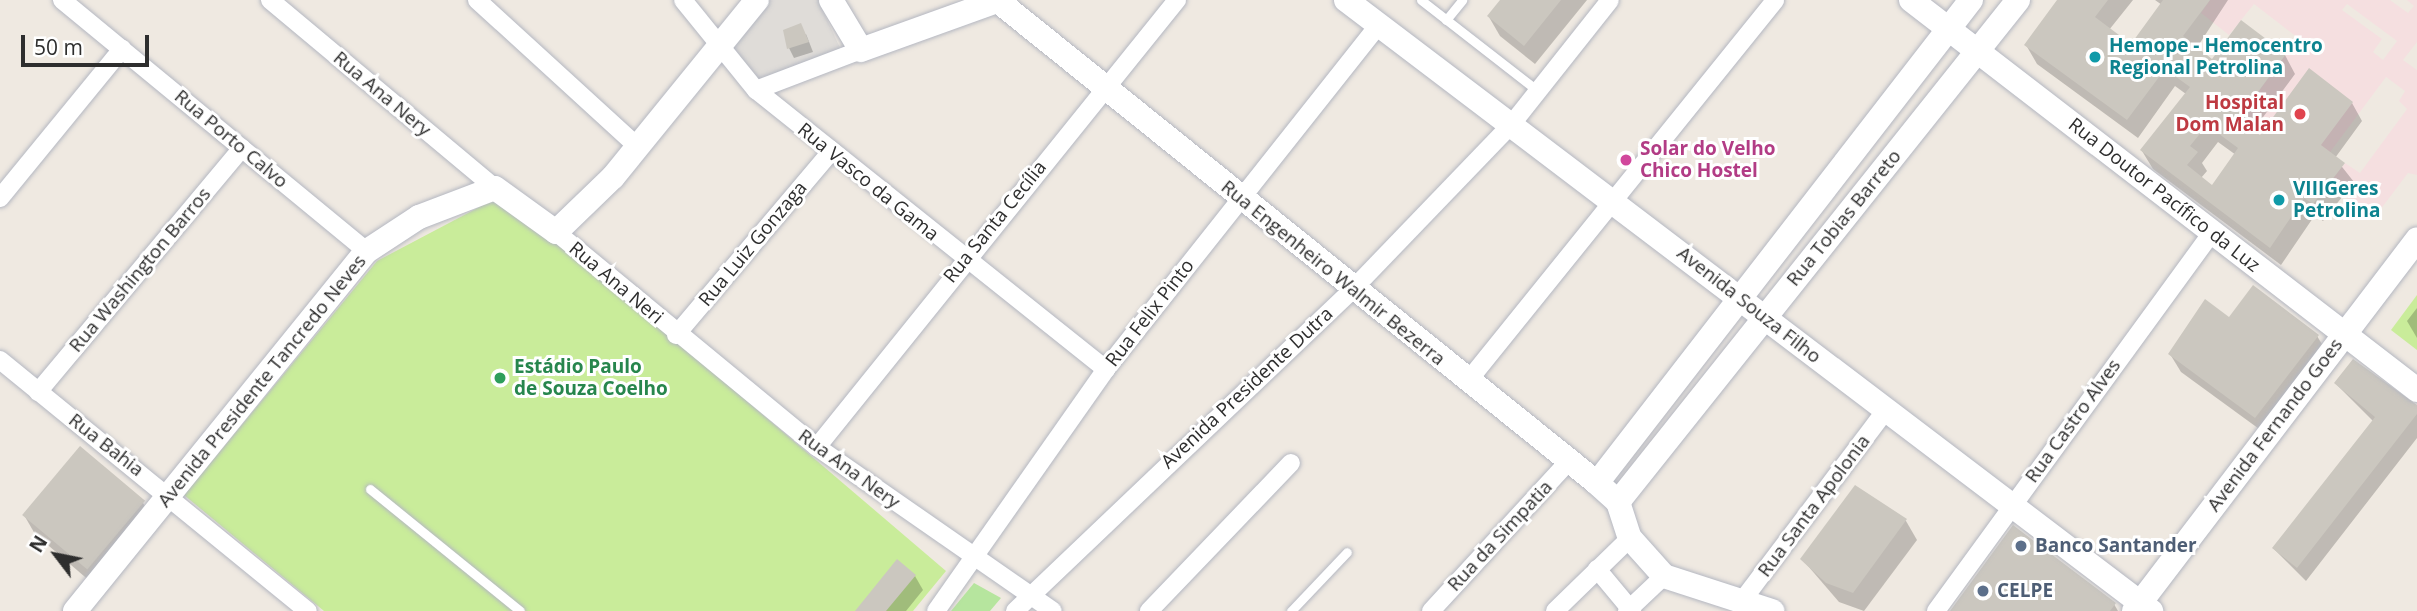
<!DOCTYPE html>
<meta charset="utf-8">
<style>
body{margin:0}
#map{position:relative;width:2417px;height:611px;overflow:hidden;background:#efe9e1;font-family:"Open Sans",sans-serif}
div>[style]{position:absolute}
.medical>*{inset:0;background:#f5dfe0}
.green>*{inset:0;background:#b6e59e}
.pitch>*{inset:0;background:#c9ec9a}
.plaza>*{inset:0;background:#dfdcd8}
.shadow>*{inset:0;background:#0003}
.building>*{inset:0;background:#cbc7bf;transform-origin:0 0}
.roads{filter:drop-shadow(0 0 2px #b4b7c1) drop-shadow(0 0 2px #b4b7c1)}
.lane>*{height:9px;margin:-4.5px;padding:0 4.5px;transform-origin:4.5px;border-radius:4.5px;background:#fff}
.street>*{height:18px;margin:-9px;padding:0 9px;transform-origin:9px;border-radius:9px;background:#fff}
.secondary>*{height:24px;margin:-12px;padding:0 12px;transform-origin:12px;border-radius:12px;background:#fff}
.dots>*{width:19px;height:19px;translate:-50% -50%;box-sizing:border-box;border:4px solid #fff;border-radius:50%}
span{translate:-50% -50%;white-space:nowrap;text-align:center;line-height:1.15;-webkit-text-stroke:6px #fff;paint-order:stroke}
.culture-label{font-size:19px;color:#0d838f;font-weight:700}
.left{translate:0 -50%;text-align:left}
.street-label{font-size:19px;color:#2e2e2e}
.health-label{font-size:19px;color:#be3a42;font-weight:700}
.right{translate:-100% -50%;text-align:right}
.hotel-label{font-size:19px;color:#b23c85;font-weight:700}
.leisure-label{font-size:19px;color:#27864d;font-weight:700}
.service-label{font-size:19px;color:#4e5e75;font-weight:700}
.north{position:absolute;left:21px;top:520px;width:70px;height:70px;-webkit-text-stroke:5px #fff;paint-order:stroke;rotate:302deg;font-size:19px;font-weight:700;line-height:28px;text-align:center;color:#2e2e2e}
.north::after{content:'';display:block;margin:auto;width:24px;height:32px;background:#2e2e2e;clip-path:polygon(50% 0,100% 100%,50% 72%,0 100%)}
.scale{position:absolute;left:21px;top:35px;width:128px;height:32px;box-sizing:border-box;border:4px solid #2e2e2e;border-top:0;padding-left:9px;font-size:21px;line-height:24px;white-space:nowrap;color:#2e2e2e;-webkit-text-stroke:5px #fff;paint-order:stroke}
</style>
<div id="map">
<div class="medical">
<div style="clip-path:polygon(evenodd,2210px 0,2390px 0,2408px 13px,2414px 6px,2407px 0,2417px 0,2417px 42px,2403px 60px,2417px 70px,2417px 175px,2408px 173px,2374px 218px,2328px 185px,2345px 163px,2360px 173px,2407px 109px,2399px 101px,2405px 91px,2386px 77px,2313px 175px,2238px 119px,2298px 38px,2254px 4px,2229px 35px,2201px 13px,2210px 0,2347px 4px,2397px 41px,2383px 60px,2373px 52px,2382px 39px,2342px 10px,2347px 4px)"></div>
</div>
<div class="green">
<div style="clip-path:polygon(974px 583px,1001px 598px,990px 611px,951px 611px)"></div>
</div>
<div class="pitch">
<div style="clip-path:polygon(504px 194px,946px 571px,913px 611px,324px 611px,184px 495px,377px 261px)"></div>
<div style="clip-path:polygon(2417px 295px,2417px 350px,2391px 330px)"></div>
</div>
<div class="plaza">
<div style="clip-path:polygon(766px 0,818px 0,841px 50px,760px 84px,725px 49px)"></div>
</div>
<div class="shadow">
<div style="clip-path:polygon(1502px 0,1587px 0,1535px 64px,1500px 36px,1489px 17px)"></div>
<div style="clip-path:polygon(evenodd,2060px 0,2133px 0,2109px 30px,2131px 46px,2162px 5px,2155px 0,2228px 0,2196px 49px,2212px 61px,2285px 55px,2295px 74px,2252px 132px,2260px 138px,2352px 103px,2362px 121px,2335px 158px,2354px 182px,2323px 221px,2315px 215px,2281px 265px,2153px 169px,2142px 151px,2186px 94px,2175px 86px,2138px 138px,2037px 64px,2026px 45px,2060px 0,2218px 142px,2236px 155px,2212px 187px,2201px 178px,2207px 171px,2202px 163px,2218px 142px)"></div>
<div style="clip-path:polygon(806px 34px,813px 52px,794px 58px,789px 48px)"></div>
<div style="clip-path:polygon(2417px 308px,2417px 338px,2407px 321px)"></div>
<div style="clip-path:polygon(2229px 319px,2317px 336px,2328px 354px,2266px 434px,2181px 372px,2170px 354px)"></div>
<div style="clip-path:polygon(2336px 384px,2417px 407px,2417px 438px,2306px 581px,2274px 549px,2374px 422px)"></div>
<div style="clip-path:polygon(1856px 487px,1906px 521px,1917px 540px,1864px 611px,1839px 602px,1802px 559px)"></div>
<div style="clip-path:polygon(143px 503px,154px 521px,99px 589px,35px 534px,24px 515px)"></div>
<div style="clip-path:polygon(915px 576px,923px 590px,906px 611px,856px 611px)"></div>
<div style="clip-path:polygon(2114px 604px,2118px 611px,1951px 611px)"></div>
</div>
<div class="building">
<div style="clip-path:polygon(1500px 0,1561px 0,1524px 46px,1487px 16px)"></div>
<div style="clip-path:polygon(evenodd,2057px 0,2108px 0,2095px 17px,2131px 44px,2163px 0,2210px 0,2183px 36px,2212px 59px,2241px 20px,2286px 54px,2238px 119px,2260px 135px,2309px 68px,2353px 102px,2321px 145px,2345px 163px,2313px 204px,2304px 198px,2270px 248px,2140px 150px,2190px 87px,2165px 69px,2127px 120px,2024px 45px,2057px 0,2207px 125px,2238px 148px,2212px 185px,2187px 165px,2198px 152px,2190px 146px,2207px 125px)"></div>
<div style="clip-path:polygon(801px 23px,809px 42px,787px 49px,783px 30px)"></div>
<div style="clip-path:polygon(2253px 285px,2319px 335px,2255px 418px,2168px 354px,2205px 299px,2229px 317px)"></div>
<div style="clip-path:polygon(2353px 359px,2417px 405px,2417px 414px,2297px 568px,2272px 548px,2375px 417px,2334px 383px)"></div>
<div style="left:80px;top:446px;width:85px;height:90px;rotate:40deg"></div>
<div style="clip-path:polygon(1855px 485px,1907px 519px,1853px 593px,1826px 583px,1800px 559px)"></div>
<div style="clip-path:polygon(2013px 525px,2116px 603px,2110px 611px,1950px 611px)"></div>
<div style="clip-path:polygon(897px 559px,916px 575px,886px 611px,855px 611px)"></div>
</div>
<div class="roads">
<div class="lane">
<div style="left:1421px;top:0;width:148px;rotate:37.9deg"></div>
<div style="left:1446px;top:20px;width:26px;rotate:-51deg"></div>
<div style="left:370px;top:489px;width:193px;rotate:39.1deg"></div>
<div style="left:1291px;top:611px;width:81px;rotate:-46.5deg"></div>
</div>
<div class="street">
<div style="left:62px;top:0;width:395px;rotate:39.5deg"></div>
<div style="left:270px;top:0;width:293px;rotate:39.9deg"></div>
<div style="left:477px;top:0;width:217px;rotate:42.4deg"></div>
<div style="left:683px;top:0;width:116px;rotate:51deg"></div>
<div style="left:756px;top:90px;width:448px;rotate:38.6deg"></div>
<div style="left:756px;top:90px;width:112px;rotate:-20.9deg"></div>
<div style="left:0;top:198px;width:193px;rotate:-50.7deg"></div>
<div style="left:556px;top:232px;width:338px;rotate:39.5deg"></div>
<div style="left:817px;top:447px;width:287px;rotate:34.8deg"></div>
<div style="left:676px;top:335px;width:238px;rotate:-49.8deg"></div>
<div style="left:0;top:360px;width:397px;rotate:39.2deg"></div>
<div style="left:1468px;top:381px;width:489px;rotate:-51.1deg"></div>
<div style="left:38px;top:392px;width:318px;rotate:-50.1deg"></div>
<div style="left:817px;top:447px;width:574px;rotate:-51.15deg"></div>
<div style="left:1597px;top:569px;width:55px;rotate:50.2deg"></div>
<div style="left:1742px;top:601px;width:238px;rotate:-53deg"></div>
<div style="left:936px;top:611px;width:296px;rotate:-54.9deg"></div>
<div style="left:1106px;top:369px;width:439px;rotate:-51.6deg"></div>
<div style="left:1015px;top:611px;width:467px;rotate:-43.6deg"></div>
<div style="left:1353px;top:289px;width:228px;rotate:-46.1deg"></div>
<div style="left:1511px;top:125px;width:159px;rotate:-51.6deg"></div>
<div style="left:1149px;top:611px;width:205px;rotate:-46.2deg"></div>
<div style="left:1431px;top:611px;width:204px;rotate:-47.4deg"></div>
<div style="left:1555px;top:611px;width:105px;rotate:-44.2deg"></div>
<div style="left:1627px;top:611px;width:51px;rotate:-43.4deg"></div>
<div style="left:1936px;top:611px;width:469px;rotate:-53.9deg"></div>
</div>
<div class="secondary">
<div style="left:831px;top:0;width:58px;rotate:59deg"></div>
<div style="left:861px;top:50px;width:148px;rotate:-19.8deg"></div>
<div style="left:1346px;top:0;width:1011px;rotate:37.2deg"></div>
<div style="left:1911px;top:0;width:639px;rotate:37.62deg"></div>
<div style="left:998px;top:1px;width:769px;rotate:38.82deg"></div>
<div style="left:1597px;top:483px;width:28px;rotate:42deg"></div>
<div style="left:1618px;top:502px;width:38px;rotate:72deg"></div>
<div style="left:1630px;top:538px;width:51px;rotate:48.2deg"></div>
<div style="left:1664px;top:576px;width:114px;rotate:18deg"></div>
<div style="left:1597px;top:483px;width:611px;rotate:-52.25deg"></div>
<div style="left:1618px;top:502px;width:642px;rotate:-51.45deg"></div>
<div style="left:75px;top:611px;width:464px;rotate:-51deg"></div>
<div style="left:367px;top:251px;width:62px;rotate:-33.2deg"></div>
<div style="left:419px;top:217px;width:81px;rotate:-20.9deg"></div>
<div style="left:495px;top:188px;width:75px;rotate:35.8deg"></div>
<div style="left:556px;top:232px;width:79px;rotate:-44deg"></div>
<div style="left:613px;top:177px;width:228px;rotate:-50.9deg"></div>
<div style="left:2134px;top:611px;width:467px;rotate:-52.7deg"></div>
</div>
</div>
<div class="dots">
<div style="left:2095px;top:57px;background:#0f9aa8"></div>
<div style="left:2300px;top:114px;background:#e0444e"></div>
<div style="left:1626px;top:160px;background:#d1479c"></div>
<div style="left:2279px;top:200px;background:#0f9aa8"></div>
<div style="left:500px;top:378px;background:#2e9e5b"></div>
<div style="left:2021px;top:546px;background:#5c6f8a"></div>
<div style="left:1983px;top:591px;background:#5c6f8a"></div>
</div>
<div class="culture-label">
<span class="left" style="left:2109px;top:57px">Hemope - Hemocentro<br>Regional Petrolina</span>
<span class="left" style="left:2293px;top:200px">VIIIGeres<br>Petrolina</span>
</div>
<div class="street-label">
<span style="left:382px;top:94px;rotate:40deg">Rua Ana Nery</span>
<span style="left:231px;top:139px;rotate:40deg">Rua Porto Calvo</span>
<span style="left:868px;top:182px;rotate:39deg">Rua Vasco da Gama</span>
<span style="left:2164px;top:195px;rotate:38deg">Rua Doutor Pacífico da Luz</span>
<span style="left:1844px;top:218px;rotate:-51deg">Rua Tobias Barreto</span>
<span style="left:995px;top:222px;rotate:-51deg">Rua Santa Cecília</span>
<span style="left:753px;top:244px;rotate:-50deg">Rua Luiz Gonzaga</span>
<span style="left:140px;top:270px;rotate:-50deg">Rua Washington Barros</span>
<span style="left:1333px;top:273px;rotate:39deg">Rua Engenheiro Walmir Bezerra</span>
<span style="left:616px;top:283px;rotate:40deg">Rua Ana Neri</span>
<span style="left:1749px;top:305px;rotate:38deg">Avenida Souza Filho</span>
<span style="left:1150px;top:313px;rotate:-52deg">Rua Felix Pinto</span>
<span style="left:262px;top:381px;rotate:-51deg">Avenida Presidente Tancredo Neves</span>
<span style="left:1247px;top:388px;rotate:-43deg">Avenida Presidente Dutra</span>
<span style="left:2073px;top:421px;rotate:-54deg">Rua Castro Alves</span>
<span style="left:2275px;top:425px;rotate:-53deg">Avenida Fernando Goes</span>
<span style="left:106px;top:445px;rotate:38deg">Rua Bahia</span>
<span style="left:849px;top:469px;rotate:36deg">Rua Ana Nery</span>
<span style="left:1814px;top:506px;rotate:-53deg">Rua Santa Apolonia</span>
<span style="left:1500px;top:536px;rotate:-47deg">Rua da Simpatia</span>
</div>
<div class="health-label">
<span class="right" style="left:2284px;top:114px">Hospital<br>Dom Malan</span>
</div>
<div class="hotel-label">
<span class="left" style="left:1640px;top:160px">Solar do Velho<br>Chico Hostel</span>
</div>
<div class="leisure-label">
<span class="left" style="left:514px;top:378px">Estádio Paulo<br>de Souza Coelho</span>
</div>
<div class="service-label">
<span class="left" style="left:2035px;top:546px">Banco Santander</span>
<span class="left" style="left:1997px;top:591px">CELPE</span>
</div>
<div class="north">N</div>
<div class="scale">50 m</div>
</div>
